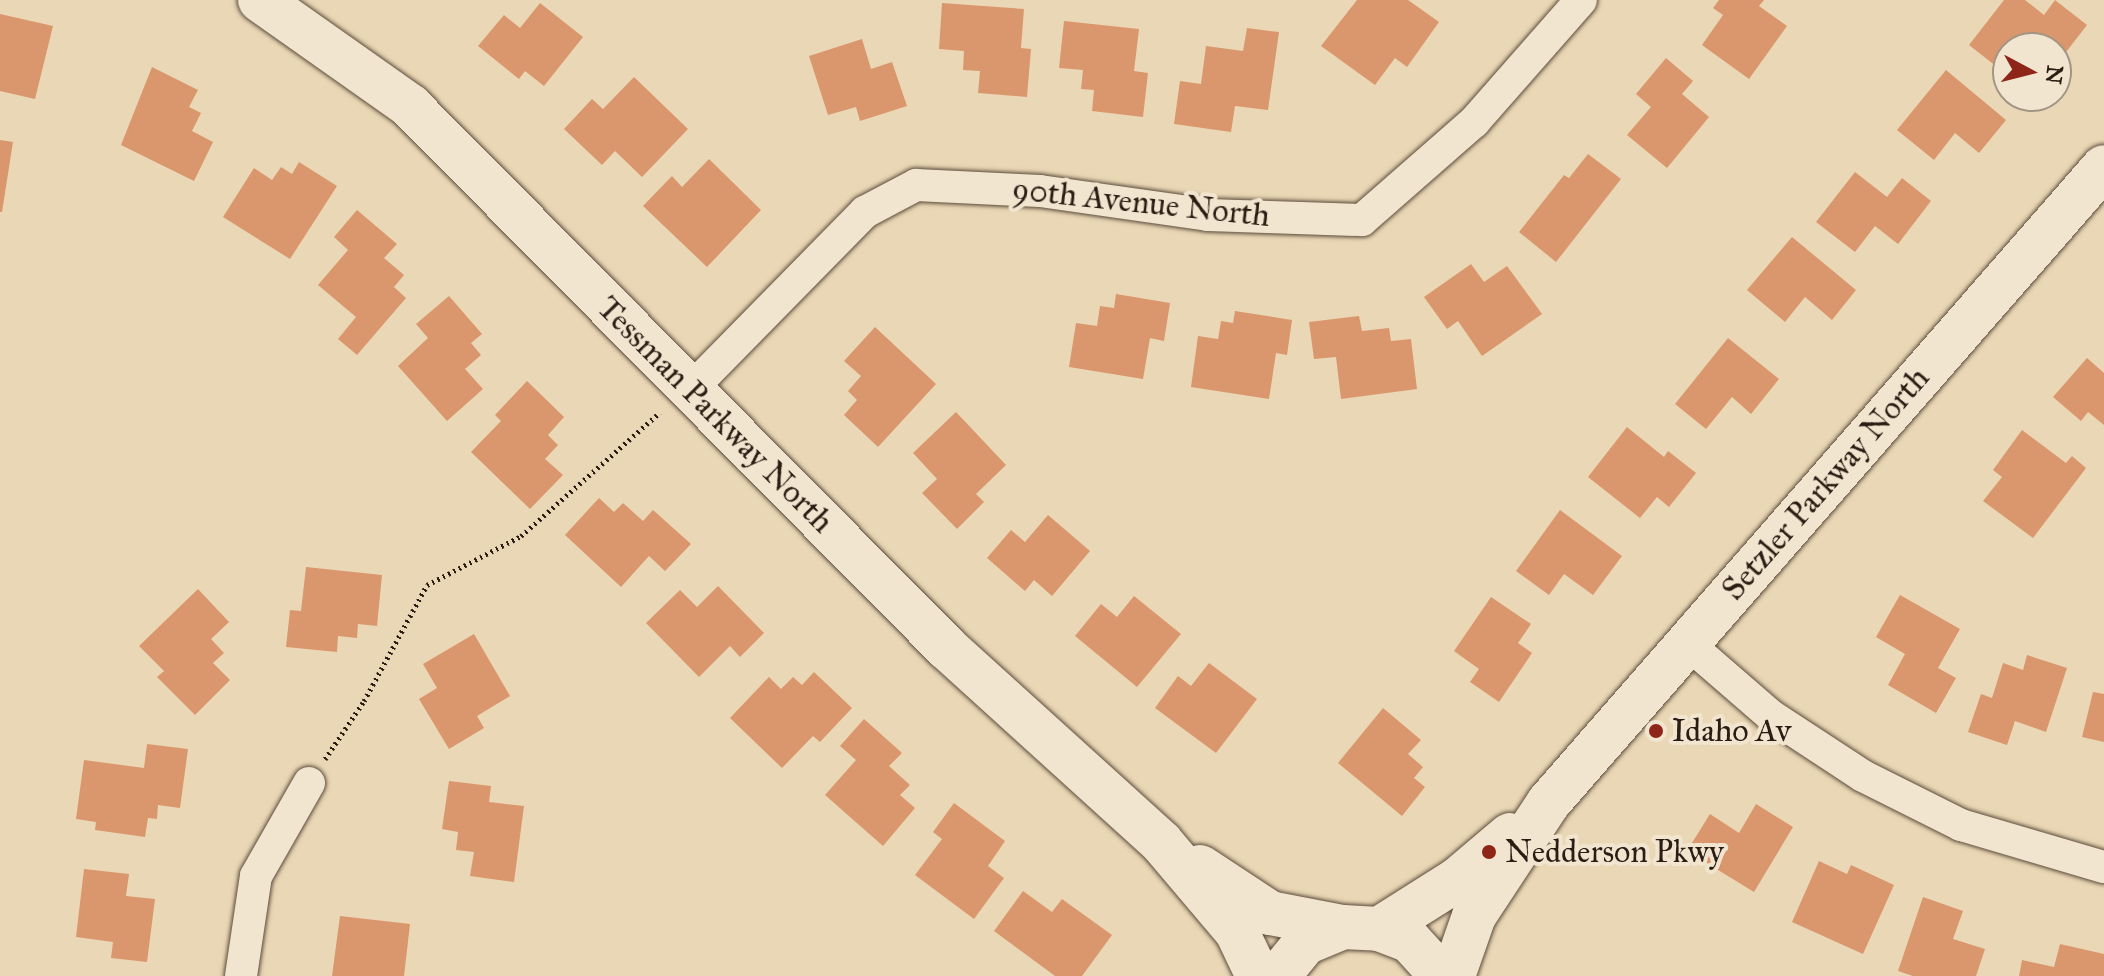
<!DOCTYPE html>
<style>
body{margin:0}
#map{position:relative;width:2104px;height:976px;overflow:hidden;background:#ead7b5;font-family:"IM FELL Great Primer",serif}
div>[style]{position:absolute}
.building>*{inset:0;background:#da976d}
.path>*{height:5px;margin-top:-2.5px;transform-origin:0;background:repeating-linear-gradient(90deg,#2c1d14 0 2px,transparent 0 6px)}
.roads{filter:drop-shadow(0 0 2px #5c4c3c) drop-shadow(0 0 2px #5c4c3c)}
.street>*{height:32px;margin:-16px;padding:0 16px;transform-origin:16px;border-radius:16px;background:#f1e5cf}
.secondary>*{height:44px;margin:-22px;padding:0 22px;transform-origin:22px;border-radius:22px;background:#f1e5cf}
.dots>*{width:22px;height:22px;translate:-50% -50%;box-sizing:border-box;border:4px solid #f1e5cf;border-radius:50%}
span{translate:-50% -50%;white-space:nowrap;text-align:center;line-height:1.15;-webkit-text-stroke:8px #f1e5cf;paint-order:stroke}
.street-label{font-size:32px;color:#2c1d14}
.poi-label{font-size:32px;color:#2c1d14}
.left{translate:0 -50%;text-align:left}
.north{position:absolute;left:1992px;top:32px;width:80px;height:80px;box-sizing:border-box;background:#f1e5cf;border:2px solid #a29584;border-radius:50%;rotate:97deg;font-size:22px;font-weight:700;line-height:32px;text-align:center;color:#2c1d14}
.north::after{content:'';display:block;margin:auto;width:28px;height:36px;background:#8f2418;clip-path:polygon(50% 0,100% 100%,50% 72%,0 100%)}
</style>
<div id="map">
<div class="building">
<div style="clip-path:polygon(1357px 0,1408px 0,1439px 22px,1407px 67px,1395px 58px,1375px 85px,1321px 46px)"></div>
<div style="clip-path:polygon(1719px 0,1764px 0,1759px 6px,1787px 26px,1749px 79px,1702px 45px,1723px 15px,1713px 8px)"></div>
<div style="clip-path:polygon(2004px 0,2025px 0,2044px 15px,2055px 0,2087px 25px,2056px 65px,2056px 48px,2008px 48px,2006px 74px,1969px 45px)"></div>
<div style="clip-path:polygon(540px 3px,583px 37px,544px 86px,525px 71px,519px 79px,478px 46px,504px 15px,520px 28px)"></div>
<div style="clip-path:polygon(942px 3px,1024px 9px,1021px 48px,1031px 49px,1027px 97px,978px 93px,980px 71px,963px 70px,964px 51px,939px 49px)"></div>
<div style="clip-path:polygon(0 14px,53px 26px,35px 99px,0 91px)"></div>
<div style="clip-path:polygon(1064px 21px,1139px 29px,1134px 71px,1148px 73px,1143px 117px,1092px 111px,1094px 90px,1081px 89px,1083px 70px,1059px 68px)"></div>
<div style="clip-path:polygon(1247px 28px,1279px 32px,1268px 110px,1235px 106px,1231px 132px,1174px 124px,1180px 81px,1201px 84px,1206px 46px,1243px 51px)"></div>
<div style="clip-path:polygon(862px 39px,871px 69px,892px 62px,907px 106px,860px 121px,856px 107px,828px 115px,809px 56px)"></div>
<div style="clip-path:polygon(1666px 58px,1693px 81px,1682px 94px,1709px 117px,1667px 168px,1627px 135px,1651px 107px,1636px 94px)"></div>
<div style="clip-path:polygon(152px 67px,198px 90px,189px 107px,201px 113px,192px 131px,213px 142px,194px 181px,121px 145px)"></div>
<div style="clip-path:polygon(1946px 70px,2006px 120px,1979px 153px,1955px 133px,1934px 160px,1897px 130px)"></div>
<div style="clip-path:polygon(634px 77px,688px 129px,642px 177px,615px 151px,602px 165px,564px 129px,592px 99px,603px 109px)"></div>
<div style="clip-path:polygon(0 140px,13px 142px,2px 212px,0 212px)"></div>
<div style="clip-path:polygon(1588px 154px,1621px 179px,1556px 262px,1519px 232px,1564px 175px,1569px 178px)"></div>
<div style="clip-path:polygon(709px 159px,761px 210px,707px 267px,643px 206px,672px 176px,682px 187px)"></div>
<div style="clip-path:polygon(299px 162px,337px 186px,290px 259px,223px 217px,254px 168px,272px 180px,281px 167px,292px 174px)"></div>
<div style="clip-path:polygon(1855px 172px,1887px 197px,1902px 178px,1931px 201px,1898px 244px,1875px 226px,1855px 252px,1816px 222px)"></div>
<div style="clip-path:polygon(357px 210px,397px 244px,384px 258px,404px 275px,394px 287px,406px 298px,357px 355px,338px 339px,356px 317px,318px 285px,348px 250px,334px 237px)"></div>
<div style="clip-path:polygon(1792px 237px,1856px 290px,1832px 320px,1805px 297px,1785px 322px,1747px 290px)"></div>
<div style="clip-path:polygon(1471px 264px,1484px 282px,1507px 266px,1542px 314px,1482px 356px,1458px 321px,1447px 329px,1424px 297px)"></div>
<div style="clip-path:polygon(1116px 294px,1170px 303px,1164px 341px,1150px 338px,1143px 379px,1069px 367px,1076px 323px,1097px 326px,1100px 306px,1114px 308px)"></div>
<div style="clip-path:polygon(449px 296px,482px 334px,471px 343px,481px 355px,465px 369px,483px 389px,447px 421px,398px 366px,428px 338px,416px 324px)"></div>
<div style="clip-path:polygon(1235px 311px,1292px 320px,1287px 355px,1276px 353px,1269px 399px,1191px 387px,1198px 336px,1218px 339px,1221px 321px,1233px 323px)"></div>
<div style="clip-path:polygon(1359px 316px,1362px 331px,1389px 328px,1391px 341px,1411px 339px,1417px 389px,1341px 399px,1336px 357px,1314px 359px,1309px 322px)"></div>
<div style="clip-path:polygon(875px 327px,936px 384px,878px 447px,844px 415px,857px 400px,848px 391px,861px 376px,844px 361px)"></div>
<div style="clip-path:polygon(1728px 338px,1779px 379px,1751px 414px,1732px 397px,1706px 429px,1675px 404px)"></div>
<div style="clip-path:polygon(2087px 358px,2104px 373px,2104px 425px,2088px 412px,2081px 421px,2053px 397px)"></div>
<div style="clip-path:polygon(527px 381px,564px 417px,548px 435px,558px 445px,545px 459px,563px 475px,530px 509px,471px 452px,501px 421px,495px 415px)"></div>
<div style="clip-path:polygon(956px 412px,1006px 465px,976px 494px,984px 502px,957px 529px,922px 493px,937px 479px,913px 453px)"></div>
<div style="clip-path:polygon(1627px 427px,1664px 457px,1668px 451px,1696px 473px,1669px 507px,1657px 497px,1640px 518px,1588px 477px)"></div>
<div style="clip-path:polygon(2022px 430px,2066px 463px,2072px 456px,2086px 468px,2033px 538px,1983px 501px,2002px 477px,1993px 470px)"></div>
<div style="clip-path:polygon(599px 498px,614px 512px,623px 503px,643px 521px,653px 510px,691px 544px,665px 571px,649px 556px,621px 587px,565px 535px)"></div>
<div style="clip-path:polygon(1560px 510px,1622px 556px,1593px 595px,1564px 574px,1549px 595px,1516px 571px)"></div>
<div style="clip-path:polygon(1048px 515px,1090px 551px,1052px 596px,1034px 580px,1025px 591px,987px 558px,1011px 530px,1025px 542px)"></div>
<div style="clip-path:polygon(306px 567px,382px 575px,377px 626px,358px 624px,357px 638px,338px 636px,337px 652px,286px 647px,290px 610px,301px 611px)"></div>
<div style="clip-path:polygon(718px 586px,764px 633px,740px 657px,730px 646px,699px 677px,646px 623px,680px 590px,697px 607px)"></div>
<div style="clip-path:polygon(198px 589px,229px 622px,211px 639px,224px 653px,213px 663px,230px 680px,195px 715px,157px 677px,164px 671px,139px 646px)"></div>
<div style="clip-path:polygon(1900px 595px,1960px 629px,1938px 668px,1956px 678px,1936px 713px,1888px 685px,1905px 654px,1876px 637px)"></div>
<div style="clip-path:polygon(1134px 596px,1181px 634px,1137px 687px,1075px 636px,1101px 604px,1117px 617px)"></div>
<div style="clip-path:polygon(1491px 597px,1531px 624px,1518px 643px,1532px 653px,1499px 702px,1470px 682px,1479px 669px,1454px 651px)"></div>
<div style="clip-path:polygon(474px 634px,510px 696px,477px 716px,484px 728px,449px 749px,419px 699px,437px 688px,423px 664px)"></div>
<div style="clip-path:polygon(2027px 655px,2067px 668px,2046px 732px,2015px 721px,2007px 745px,1968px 732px,1981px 694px,1992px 698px,2003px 663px,2023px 670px)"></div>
<div style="clip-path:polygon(1209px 663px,1257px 699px,1216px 753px,1155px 708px,1178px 676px,1191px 686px)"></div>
<div style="clip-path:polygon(814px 672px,852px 708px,820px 742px,813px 736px,782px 768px,730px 718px,769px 677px,781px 689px,793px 677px,802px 685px)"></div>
<div style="clip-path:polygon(2093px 692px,2104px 694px,2104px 742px,2082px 737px)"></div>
<div style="clip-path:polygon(1383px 708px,1421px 740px,1408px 754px,1423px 767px,1414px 778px,1425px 787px,1402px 816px,1338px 763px)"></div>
<div style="clip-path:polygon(864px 719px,902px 753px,889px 766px,910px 785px,900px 795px,915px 808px,883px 846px,825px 795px,856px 760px,840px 746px)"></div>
<div style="clip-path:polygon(147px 744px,188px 749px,180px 808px,158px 805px,157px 819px,148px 818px,145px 837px,95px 830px,96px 822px,76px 819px,84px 760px,144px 768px)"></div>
<div style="clip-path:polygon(449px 781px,491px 786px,489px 802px,524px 806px,514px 882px,470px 876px,474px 852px,456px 850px,458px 832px,442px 829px)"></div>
<div style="clip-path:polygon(954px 803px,1005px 841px,988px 866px,1004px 878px,974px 919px,915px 875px,942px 839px,933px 832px)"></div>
<div style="clip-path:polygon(1756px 804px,1793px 827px,1754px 892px,1687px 851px,1710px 814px,1739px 833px)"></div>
<div style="clip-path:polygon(1819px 861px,1847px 874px,1851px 865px,1894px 885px,1863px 954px,1792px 922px)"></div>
<div style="clip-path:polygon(84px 869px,129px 874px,126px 896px,155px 899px,147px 962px,111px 958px,113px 942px,76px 937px)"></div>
<div style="clip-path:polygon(1023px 891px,1052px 912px,1062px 899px,1112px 935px,1082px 976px,1055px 976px,994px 931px)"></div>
<div style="clip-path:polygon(1923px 897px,1963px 911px,1953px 939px,1985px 949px,1976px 976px,1913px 976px,1898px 971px)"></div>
<div style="clip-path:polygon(340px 916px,410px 924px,404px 976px,332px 976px)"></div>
<div style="clip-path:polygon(2060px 944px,2104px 954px,2104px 976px,2019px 976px,2022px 960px,2054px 967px)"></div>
</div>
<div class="path">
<div style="left:325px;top:759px;width:70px;rotate:-56.1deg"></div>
<div style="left:364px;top:701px;width:132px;rotate:-61.5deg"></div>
<div style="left:427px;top:585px;width:106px;rotate:-27.5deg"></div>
<div style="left:521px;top:536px;width:186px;rotate:-41.7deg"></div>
</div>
<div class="roads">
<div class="street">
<div style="left:690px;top:390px;width:250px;rotate:-45.5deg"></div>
<div style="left:865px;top:212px;width:58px;rotate:-27.9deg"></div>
<div style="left:916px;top:185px;width:124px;rotate:2.8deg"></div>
<div style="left:1040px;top:191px;width:170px;rotate:8.1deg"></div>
<div style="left:1208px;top:215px;width:154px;rotate:1.9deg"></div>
<div style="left:1362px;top:220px;width:149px;rotate:-41.2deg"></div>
<div style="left:1474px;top:122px;width:162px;rotate:-48.7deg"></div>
<div style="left:1687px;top:643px;width:110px;rotate:40.9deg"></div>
<div style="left:1770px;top:715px;width:111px;rotate:33.3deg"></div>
<div style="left:1863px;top:776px;width:110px;rotate:26.6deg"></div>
<div style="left:1961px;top:825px;width:149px;rotate:16.4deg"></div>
<div style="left:241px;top:976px;width:101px;rotate:-81.5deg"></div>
<div style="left:256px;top:876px;width:107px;rotate:-60.3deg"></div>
</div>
<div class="secondary">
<div style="left:260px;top:0;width:184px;rotate:35.2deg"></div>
<div style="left:410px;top:106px;width:763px;rotate:45.27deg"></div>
<div style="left:947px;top:648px;width:289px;rotate:42.2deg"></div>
<div style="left:1161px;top:842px;width:118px;rotate:49.8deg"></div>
<div style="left:1237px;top:932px;width:49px;rotate:64.5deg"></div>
<div style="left:1200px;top:867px;width:84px;rotate:33.3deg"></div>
<div style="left:1270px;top:913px;width:74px;rotate:10.9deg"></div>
<div style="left:1379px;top:929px;width:93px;rotate:-32.3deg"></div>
<div style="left:1458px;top:879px;width:68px;rotate:-40.2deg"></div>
<div style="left:1278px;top:976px;width:43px;rotate:-50.7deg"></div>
<div style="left:1305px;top:943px;width:41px;rotate:-22.8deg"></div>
<div style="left:1343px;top:927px;width:36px;rotate:3deg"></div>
<div style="left:1379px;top:929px;width:33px;rotate:21deg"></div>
<div style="left:1410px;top:941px;width:47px;rotate:47.6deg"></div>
<div style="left:1453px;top:976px;width:64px;rotate:-70.7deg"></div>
<div style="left:1474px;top:916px;width:136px;rotate:-56.7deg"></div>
<div style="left:1549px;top:802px;width:843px;rotate:-48.85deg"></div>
</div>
</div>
<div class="dots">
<div style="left:1656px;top:731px;background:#8f2418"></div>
<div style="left:1489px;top:852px;background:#8f2418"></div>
</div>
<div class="street-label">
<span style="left:1141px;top:203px;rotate:6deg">90th Avenue North</span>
<span style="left:715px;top:415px;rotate:45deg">Tessman Parkway North</span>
<span style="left:1826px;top:484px;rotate:-49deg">Setzler Parkway North</span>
</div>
<div class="poi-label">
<span class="left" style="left:1672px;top:731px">Idaho Av</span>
<span class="left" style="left:1505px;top:852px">Nedderson Pkwy</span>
</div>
<div class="north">N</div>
</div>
